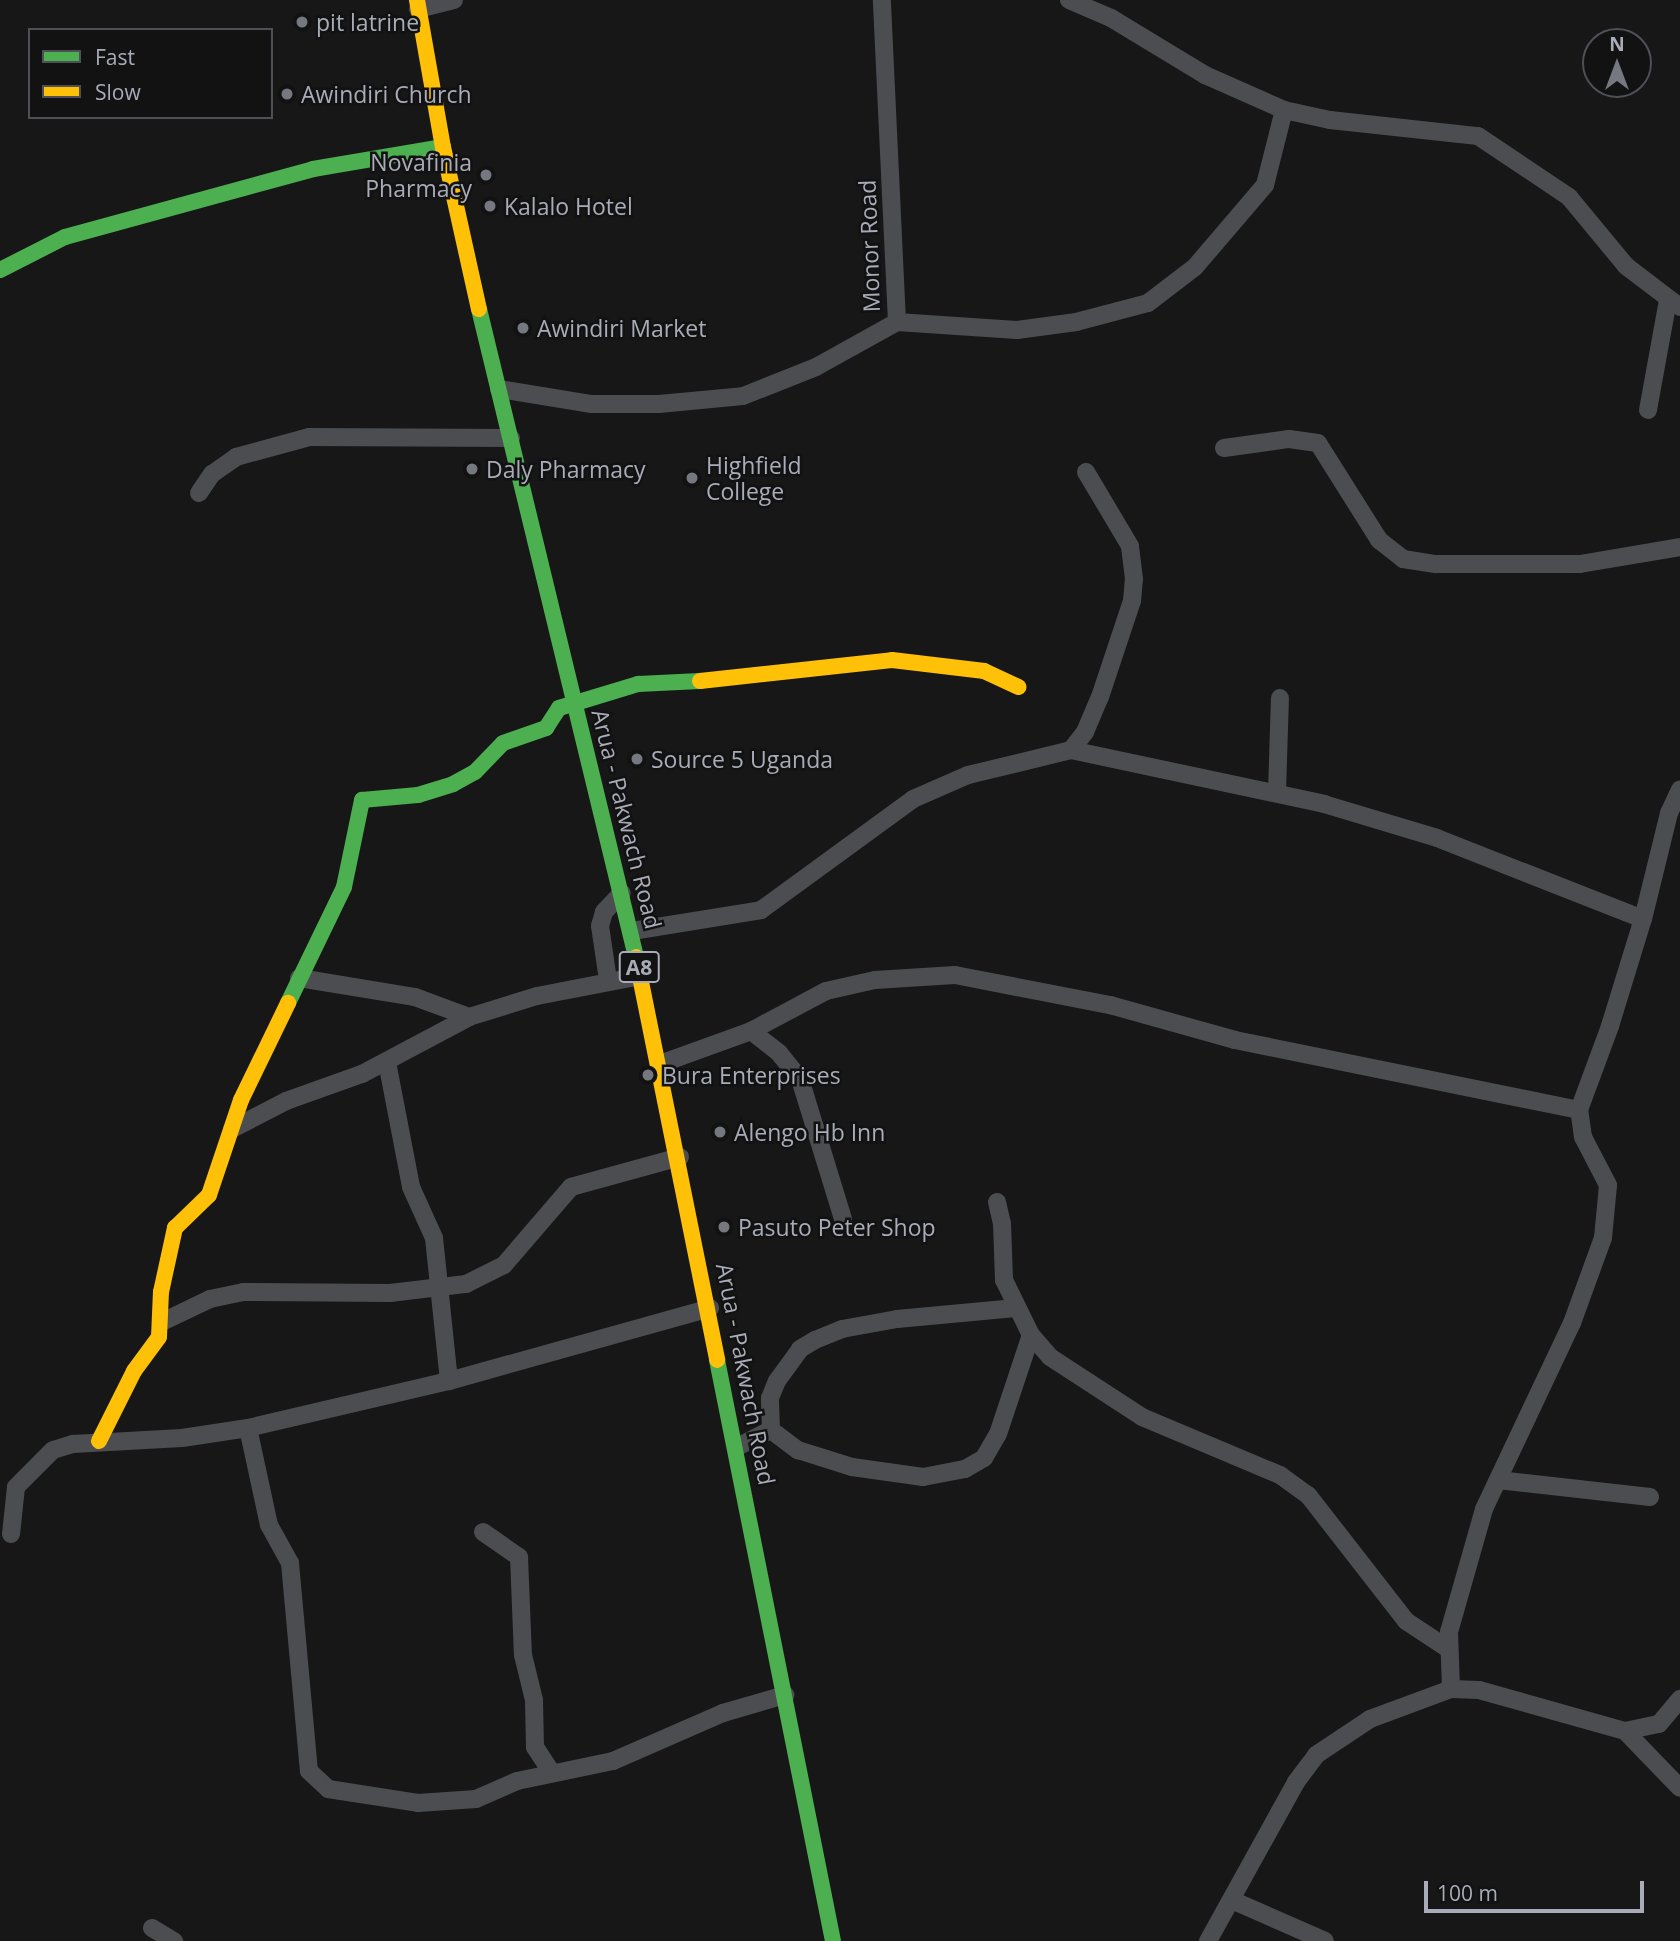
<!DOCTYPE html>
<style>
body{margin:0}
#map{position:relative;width:1680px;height:1941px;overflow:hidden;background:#171718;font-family:"Open Sans",sans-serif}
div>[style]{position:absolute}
.street>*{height:18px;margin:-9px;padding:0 9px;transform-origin:9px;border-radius:9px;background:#4c4d50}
.fast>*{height:16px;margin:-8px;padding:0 8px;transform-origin:8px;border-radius:8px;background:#4caf50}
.slow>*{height:16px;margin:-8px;padding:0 8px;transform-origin:8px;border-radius:8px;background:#ffc107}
.dots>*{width:19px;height:19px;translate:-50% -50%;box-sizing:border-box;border:4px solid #121213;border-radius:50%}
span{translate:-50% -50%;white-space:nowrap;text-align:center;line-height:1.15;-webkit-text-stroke:5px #121213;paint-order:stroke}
.shield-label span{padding:2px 5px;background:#121213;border:2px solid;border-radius:5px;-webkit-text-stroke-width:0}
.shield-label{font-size:21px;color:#a9acb8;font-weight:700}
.poi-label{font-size:23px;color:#a9acb8}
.left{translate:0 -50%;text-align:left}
.right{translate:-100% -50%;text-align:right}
.street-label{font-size:23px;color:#a9acb8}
.legend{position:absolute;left:28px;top:28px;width:245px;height:91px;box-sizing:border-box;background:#121213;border:2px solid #4e5055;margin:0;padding:9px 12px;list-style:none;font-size:21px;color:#a9acb8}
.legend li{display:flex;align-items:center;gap:14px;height:35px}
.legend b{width:35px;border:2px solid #4e5055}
.north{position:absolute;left:1582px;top:28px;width:70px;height:70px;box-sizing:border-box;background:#121213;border:2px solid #4e5055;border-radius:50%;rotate:0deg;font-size:19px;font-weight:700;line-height:28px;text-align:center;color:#a9acb8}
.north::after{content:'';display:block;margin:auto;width:24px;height:32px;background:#767880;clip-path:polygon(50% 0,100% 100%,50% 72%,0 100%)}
.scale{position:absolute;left:1424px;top:1881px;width:220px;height:32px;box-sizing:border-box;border:4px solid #a9acb8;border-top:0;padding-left:9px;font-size:21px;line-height:24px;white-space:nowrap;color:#a9acb8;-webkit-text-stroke:5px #121213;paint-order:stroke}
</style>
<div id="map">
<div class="street">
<div style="left:1069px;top:0;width:46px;rotate:23.2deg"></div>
<div style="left:1111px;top:18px;width:110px;rotate:31.2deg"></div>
<div style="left:1205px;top:75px;width:86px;rotate:23.9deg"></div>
<div style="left:1284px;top:110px;width:47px;rotate:12.3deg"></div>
<div style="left:1330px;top:120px;width:149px;rotate:6.2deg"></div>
<div style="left:1478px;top:136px;width:110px;rotate:33.8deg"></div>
<div style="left:1569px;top:197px;width:89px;rotate:50.4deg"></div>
<div style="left:1626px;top:266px;width:68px;rotate:37.2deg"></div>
<div style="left:418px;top:9px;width:37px;rotate:-14deg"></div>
<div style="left:897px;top:322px;width:120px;rotate:3.8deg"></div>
<div style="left:1017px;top:330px;width:60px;rotate:-7.7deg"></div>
<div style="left:1076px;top:322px;width:74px;rotate:-14.8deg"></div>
<div style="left:1148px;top:303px;width:59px;rotate:-37.5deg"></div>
<div style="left:1195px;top:267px;width:108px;rotate:-49.5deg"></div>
<div style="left:1265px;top:185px;width:77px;rotate:-75.8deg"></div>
<div style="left:499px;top:389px;width:94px;rotate:9.2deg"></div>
<div style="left:592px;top:404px;width:67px"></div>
<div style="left:659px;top:404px;width:84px;rotate:-5.4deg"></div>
<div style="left:743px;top:396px;width:79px;rotate:-21.7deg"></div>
<div style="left:816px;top:367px;width:93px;rotate:-29.1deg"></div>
<div style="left:897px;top:322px;width:322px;rotate:-92.7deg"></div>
<div style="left:1648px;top:410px;width:112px;rotate:-79.7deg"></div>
<div style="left:1224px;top:448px;width:66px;rotate:-7.9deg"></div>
<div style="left:1289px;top:439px;width:29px;rotate:8deg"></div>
<div style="left:1318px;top:443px;width:115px;rotate:57.8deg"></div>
<div style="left:1379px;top:540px;width:31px;rotate:38deg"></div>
<div style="left:1403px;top:559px;width:33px;rotate:9deg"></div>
<div style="left:1436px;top:564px;width:144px"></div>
<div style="left:1580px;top:564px;width:101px;rotate:-9.6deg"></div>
<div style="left:199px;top:493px;width:23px;rotate:-56deg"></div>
<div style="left:212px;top:474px;width:29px;rotate:-35deg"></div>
<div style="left:236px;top:457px;width:76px;rotate:-15.3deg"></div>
<div style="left:309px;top:437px;width:202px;rotate:0.3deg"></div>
<div style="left:1071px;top:750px;width:23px;rotate:-52deg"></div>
<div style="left:1085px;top:732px;width:38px;rotate:-67deg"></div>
<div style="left:1100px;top:697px;width:101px;rotate:-71.6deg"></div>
<div style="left:1132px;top:601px;width:22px;rotate:-85deg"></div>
<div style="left:1134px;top:579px;width:33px;rotate:-97deg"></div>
<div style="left:1130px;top:546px;width:86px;rotate:-120.7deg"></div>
<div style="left:1277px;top:792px;width:94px;rotate:-88.2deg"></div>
<div style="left:632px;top:931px;width:131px;rotate:-9.2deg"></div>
<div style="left:761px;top:910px;width:188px;rotate:-36.1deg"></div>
<div style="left:913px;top:799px;width:60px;rotate:-23.6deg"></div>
<div style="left:968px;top:775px;width:106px;rotate:-13.6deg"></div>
<div style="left:1071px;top:750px;width:259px;rotate:12deg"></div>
<div style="left:1324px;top:804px;width:118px;rotate:16.7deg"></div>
<div style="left:1437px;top:838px;width:221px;rotate:21.5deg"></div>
<div style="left:299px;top:978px;width:118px;rotate:9.3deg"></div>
<div style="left:415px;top:997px;width:58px;rotate:20.3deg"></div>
<div style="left:608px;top:980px;width:55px;rotate:-98.4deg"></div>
<div style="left:600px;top:926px;width:15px;rotate:-74deg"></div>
<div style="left:604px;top:912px;width:26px;rotate:-47deg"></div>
<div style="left:751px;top:1031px;width:36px;rotate:38deg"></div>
<div style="left:779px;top:1053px;width:33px;rotate:51deg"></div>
<div style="left:800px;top:1079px;width:146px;rotate:72.9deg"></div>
<div style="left:387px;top:1062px;width:127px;rotate:79.1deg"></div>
<div style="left:411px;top:1187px;width:56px;rotate:65.7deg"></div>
<div style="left:434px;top:1238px;width:144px;rotate:84deg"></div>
<div style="left:660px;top:1064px;width:97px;rotate:-19.9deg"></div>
<div style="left:751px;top:1031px;width:85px;rotate:-28.1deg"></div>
<div style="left:826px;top:991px;width:50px;rotate:-12.7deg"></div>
<div style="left:875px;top:980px;width:80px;rotate:-3.6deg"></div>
<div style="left:955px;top:975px;width:158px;rotate:11deg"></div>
<div style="left:1110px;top:1005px;width:130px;rotate:15.6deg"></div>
<div style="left:1235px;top:1040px;width:351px;rotate:11.5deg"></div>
<div style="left:232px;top:1129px;width:61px;rotate:-27.4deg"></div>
<div style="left:286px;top:1101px;width:81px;rotate:-19.6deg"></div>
<div style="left:362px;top:1074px;width:121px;rotate:-28deg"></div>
<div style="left:469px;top:1017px;width:71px;rotate:-17.2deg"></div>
<div style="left:537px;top:996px;width:106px;rotate:-10.9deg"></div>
<div style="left:997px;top:1202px;width:22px;rotate:77deg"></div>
<div style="left:1002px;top:1223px;width:57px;rotate:88deg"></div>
<div style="left:1004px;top:1280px;width:61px;rotate:63.9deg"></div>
<div style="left:1031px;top:1335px;width:29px;rotate:49deg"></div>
<div style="left:1050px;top:1357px;width:110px;rotate:33.1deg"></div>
<div style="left:1142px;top:1417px;width:150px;rotate:22.8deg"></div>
<div style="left:1280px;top:1475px;width:34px;rotate:36deg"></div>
<div style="left:1308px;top:1495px;width:160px;rotate:52.1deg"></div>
<div style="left:1406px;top:1621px;width:49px;rotate:33.4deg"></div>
<div style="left:162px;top:1322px;width:53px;rotate:-25.6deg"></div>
<div style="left:210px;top:1299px;width:34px;rotate:-12deg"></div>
<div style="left:243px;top:1292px;width:147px;rotate:0.4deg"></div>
<div style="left:390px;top:1293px;width:77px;rotate:-6.8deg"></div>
<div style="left:466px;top:1284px;width:42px;rotate:-26.6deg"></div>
<div style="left:504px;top:1265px;width:103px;rotate:-49.3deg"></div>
<div style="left:571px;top:1187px;width:113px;rotate:-15.4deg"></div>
<div style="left:248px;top:1428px;width:99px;rotate:77.8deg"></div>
<div style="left:269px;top:1525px;width:43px;rotate:61.1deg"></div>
<div style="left:290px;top:1563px;width:209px;rotate:84.8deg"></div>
<div style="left:309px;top:1771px;width:26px;rotate:43deg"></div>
<div style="left:328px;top:1789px;width:91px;rotate:8.8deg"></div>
<div style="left:418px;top:1803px;width:58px;rotate:-3.9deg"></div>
<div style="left:476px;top:1799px;width:45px;rotate:-23.7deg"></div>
<div style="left:517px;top:1781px;width:98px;rotate:-11.8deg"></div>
<div style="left:613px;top:1761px;width:120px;rotate:-23.6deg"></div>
<div style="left:723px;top:1713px;width:65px;rotate:-16.2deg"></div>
<div style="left:771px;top:1430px;width:34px;rotate:37deg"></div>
<div style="left:798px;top:1450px;width:57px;rotate:17.5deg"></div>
<div style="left:852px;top:1467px;width:72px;rotate:8deg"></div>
<div style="left:923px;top:1477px;width:43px;rotate:-10.8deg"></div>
<div style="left:965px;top:1469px;width:22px;rotate:-30deg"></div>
<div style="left:984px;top:1458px;width:28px;rotate:-60deg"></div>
<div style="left:998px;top:1434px;width:104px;rotate:-71.6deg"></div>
<div style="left:737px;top:1447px;width:38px;rotate:-27deg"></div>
<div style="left:771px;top:1430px;width:32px;rotate:-92deg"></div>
<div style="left:770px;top:1398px;width:18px;rotate:-68deg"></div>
<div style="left:777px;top:1381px;width:39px;rotate:-54deg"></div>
<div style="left:800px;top:1349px;width:17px;rotate:-31deg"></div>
<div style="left:815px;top:1340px;width:29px;rotate:-22deg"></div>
<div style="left:842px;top:1329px;width:56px;rotate:-10.3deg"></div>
<div style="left:897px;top:1319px;width:119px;rotate:-5.3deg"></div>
<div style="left:1498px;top:1480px;width:153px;rotate:6.4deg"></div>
<div style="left:483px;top:1532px;width:44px;rotate:34.8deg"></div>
<div style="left:519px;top:1557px;width:98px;rotate:87.7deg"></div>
<div style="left:523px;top:1655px;width:46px;rotate:76.3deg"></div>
<div style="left:534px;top:1700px;width:47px;rotate:88.8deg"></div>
<div style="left:535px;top:1747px;width:31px;rotate:57deg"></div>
<div style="left:11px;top:1534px;width:47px;rotate:-83.9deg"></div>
<div style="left:16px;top:1487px;width:52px;rotate:-45deg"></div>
<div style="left:53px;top:1450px;width:21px;rotate:-17deg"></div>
<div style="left:73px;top:1444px;width:109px;rotate:-3.2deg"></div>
<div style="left:182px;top:1438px;width:67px;rotate:-8.6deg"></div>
<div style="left:248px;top:1428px;width:206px;rotate:-13.2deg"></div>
<div style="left:449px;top:1381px;width:271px;rotate:-15.6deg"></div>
<div style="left:1451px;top:1689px;width:57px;rotate:-92deg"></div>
<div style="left:1449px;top:1632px;width:128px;rotate:-74.1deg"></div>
<div style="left:1484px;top:1509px;width:206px;rotate:-64.7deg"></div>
<div style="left:1572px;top:1323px;width:90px;rotate:-70deg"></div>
<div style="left:1603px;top:1238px;width:53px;rotate:-84.6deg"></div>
<div style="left:1608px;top:1185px;width:54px;rotate:-117.5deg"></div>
<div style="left:1583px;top:1137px;width:27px;rotate:-98deg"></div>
<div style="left:1579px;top:1110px;width:90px;rotate:-69.7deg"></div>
<div style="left:1610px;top:1026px;width:112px;rotate:-72.9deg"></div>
<div style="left:1643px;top:919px;width:109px;rotate:-76.2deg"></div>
<div style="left:1669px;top:813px;width:26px;rotate:-65deg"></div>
<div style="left:1625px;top:1731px;width:79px;rotate:46deg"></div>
<div style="left:1234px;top:1901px;width:99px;rotate:23.7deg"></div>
<div style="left:152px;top:1928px;width:26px;rotate:31deg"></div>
<div style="left:1208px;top:1941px;width:182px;rotate:-61deg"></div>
<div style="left:1296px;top:1782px;width:34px;rotate:-53deg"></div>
<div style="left:1316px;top:1755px;width:65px;rotate:-33.7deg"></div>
<div style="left:1370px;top:1719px;width:86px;rotate:-20.3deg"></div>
<div style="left:1451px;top:1689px;width:28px;rotate:2deg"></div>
<div style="left:1479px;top:1690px;width:152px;rotate:15.7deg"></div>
<div style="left:1625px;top:1731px;width:35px;rotate:-12deg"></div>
<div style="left:1659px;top:1724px;width:33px;rotate:-50deg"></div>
</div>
<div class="fast">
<div style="left:0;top:270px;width:73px;rotate:-26.9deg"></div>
<div style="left:65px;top:237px;width:257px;rotate:-15.3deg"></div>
<div style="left:313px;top:169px;width:132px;rotate:-9.6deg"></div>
<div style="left:479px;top:309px;width:667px;rotate:76.38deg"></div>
<div style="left:288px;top:1003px;width:129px;rotate:-64.2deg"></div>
<div style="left:344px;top:887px;width:89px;rotate:-78.3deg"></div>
<div style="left:362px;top:800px;width:56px;rotate:-5.1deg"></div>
<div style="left:418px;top:795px;width:37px;rotate:-17deg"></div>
<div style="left:453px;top:784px;width:25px;rotate:-29deg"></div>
<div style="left:475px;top:772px;width:40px;rotate:-46deg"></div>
<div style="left:503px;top:743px;width:46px;rotate:-19.2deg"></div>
<div style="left:546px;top:728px;width:24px;rotate:-57deg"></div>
<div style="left:559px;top:708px;width:83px;rotate:-16.9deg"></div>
<div style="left:638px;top:684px;width:62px;rotate:-2.8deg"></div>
<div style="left:717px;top:1360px;width:592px;rotate:78.71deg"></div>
</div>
<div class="slow">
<div style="left:417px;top:0;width:149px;rotate:80deg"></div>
<div style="left:443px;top:147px;width:166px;rotate:77.5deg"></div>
<div style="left:700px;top:681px;width:193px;rotate:-6.2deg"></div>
<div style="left:892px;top:660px;width:93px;rotate:6.8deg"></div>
<div style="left:984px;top:671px;width:38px;rotate:25deg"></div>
<div style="left:636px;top:957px;width:411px;rotate:78.6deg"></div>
<div style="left:99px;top:1441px;width:78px;rotate:-63.4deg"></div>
<div style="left:134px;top:1371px;width:42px;rotate:-53.7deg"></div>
<div style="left:159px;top:1337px;width:45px;rotate:-87.5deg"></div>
<div style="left:161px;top:1292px;width:66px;rotate:-77.7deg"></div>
<div style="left:175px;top:1228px;width:47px;rotate:-44.1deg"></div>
<div style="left:209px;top:1195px;width:100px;rotate:-71.4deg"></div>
<div style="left:241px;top:1100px;width:108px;rotate:-64.1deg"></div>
</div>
<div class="dots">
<div style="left:302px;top:22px;background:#767880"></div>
<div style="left:287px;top:94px;background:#767880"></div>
<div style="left:486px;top:175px;background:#767880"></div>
<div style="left:490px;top:206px;background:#767880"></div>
<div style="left:523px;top:328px;background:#767880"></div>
<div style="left:472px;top:469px;background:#767880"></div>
<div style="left:692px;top:478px;background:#767880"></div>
<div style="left:637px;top:759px;background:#767880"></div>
<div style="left:648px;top:1075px;background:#767880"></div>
<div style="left:720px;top:1132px;background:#767880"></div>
<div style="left:724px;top:1227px;background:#767880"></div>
</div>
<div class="shield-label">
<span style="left:639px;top:967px">A8</span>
</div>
<div class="poi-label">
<span class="left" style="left:316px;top:22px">pit latrine</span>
<span class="left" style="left:301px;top:94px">Awindiri Church</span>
<span class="right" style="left:472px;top:175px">Novafinia<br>Pharmacy</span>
<span class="left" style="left:504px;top:206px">Kalalo Hotel</span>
<span class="left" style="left:537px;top:328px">Awindiri Market</span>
<span class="left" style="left:706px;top:478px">Highfield<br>College</span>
<span class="left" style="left:486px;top:469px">Daly Pharmacy</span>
<span class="left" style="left:651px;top:759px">Source 5 Uganda</span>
<span class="left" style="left:662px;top:1075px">Bura Enterprises</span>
<span class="left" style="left:734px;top:1132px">Alengo Hb Inn</span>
<span class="left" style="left:738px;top:1227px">Pasuto Peter Shop</span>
</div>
<div class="street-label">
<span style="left:869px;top:246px;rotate:-92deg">Monor Road</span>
<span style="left:627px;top:819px;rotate:76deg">Arua - Pakwach Road</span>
<span style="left:746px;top:1374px;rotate:79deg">Arua - Pakwach Road</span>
</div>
<ul class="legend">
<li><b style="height:9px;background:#4caf50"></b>Fast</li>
<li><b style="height:9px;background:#ffc107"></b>Slow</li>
</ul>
<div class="north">N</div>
<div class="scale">100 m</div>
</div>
